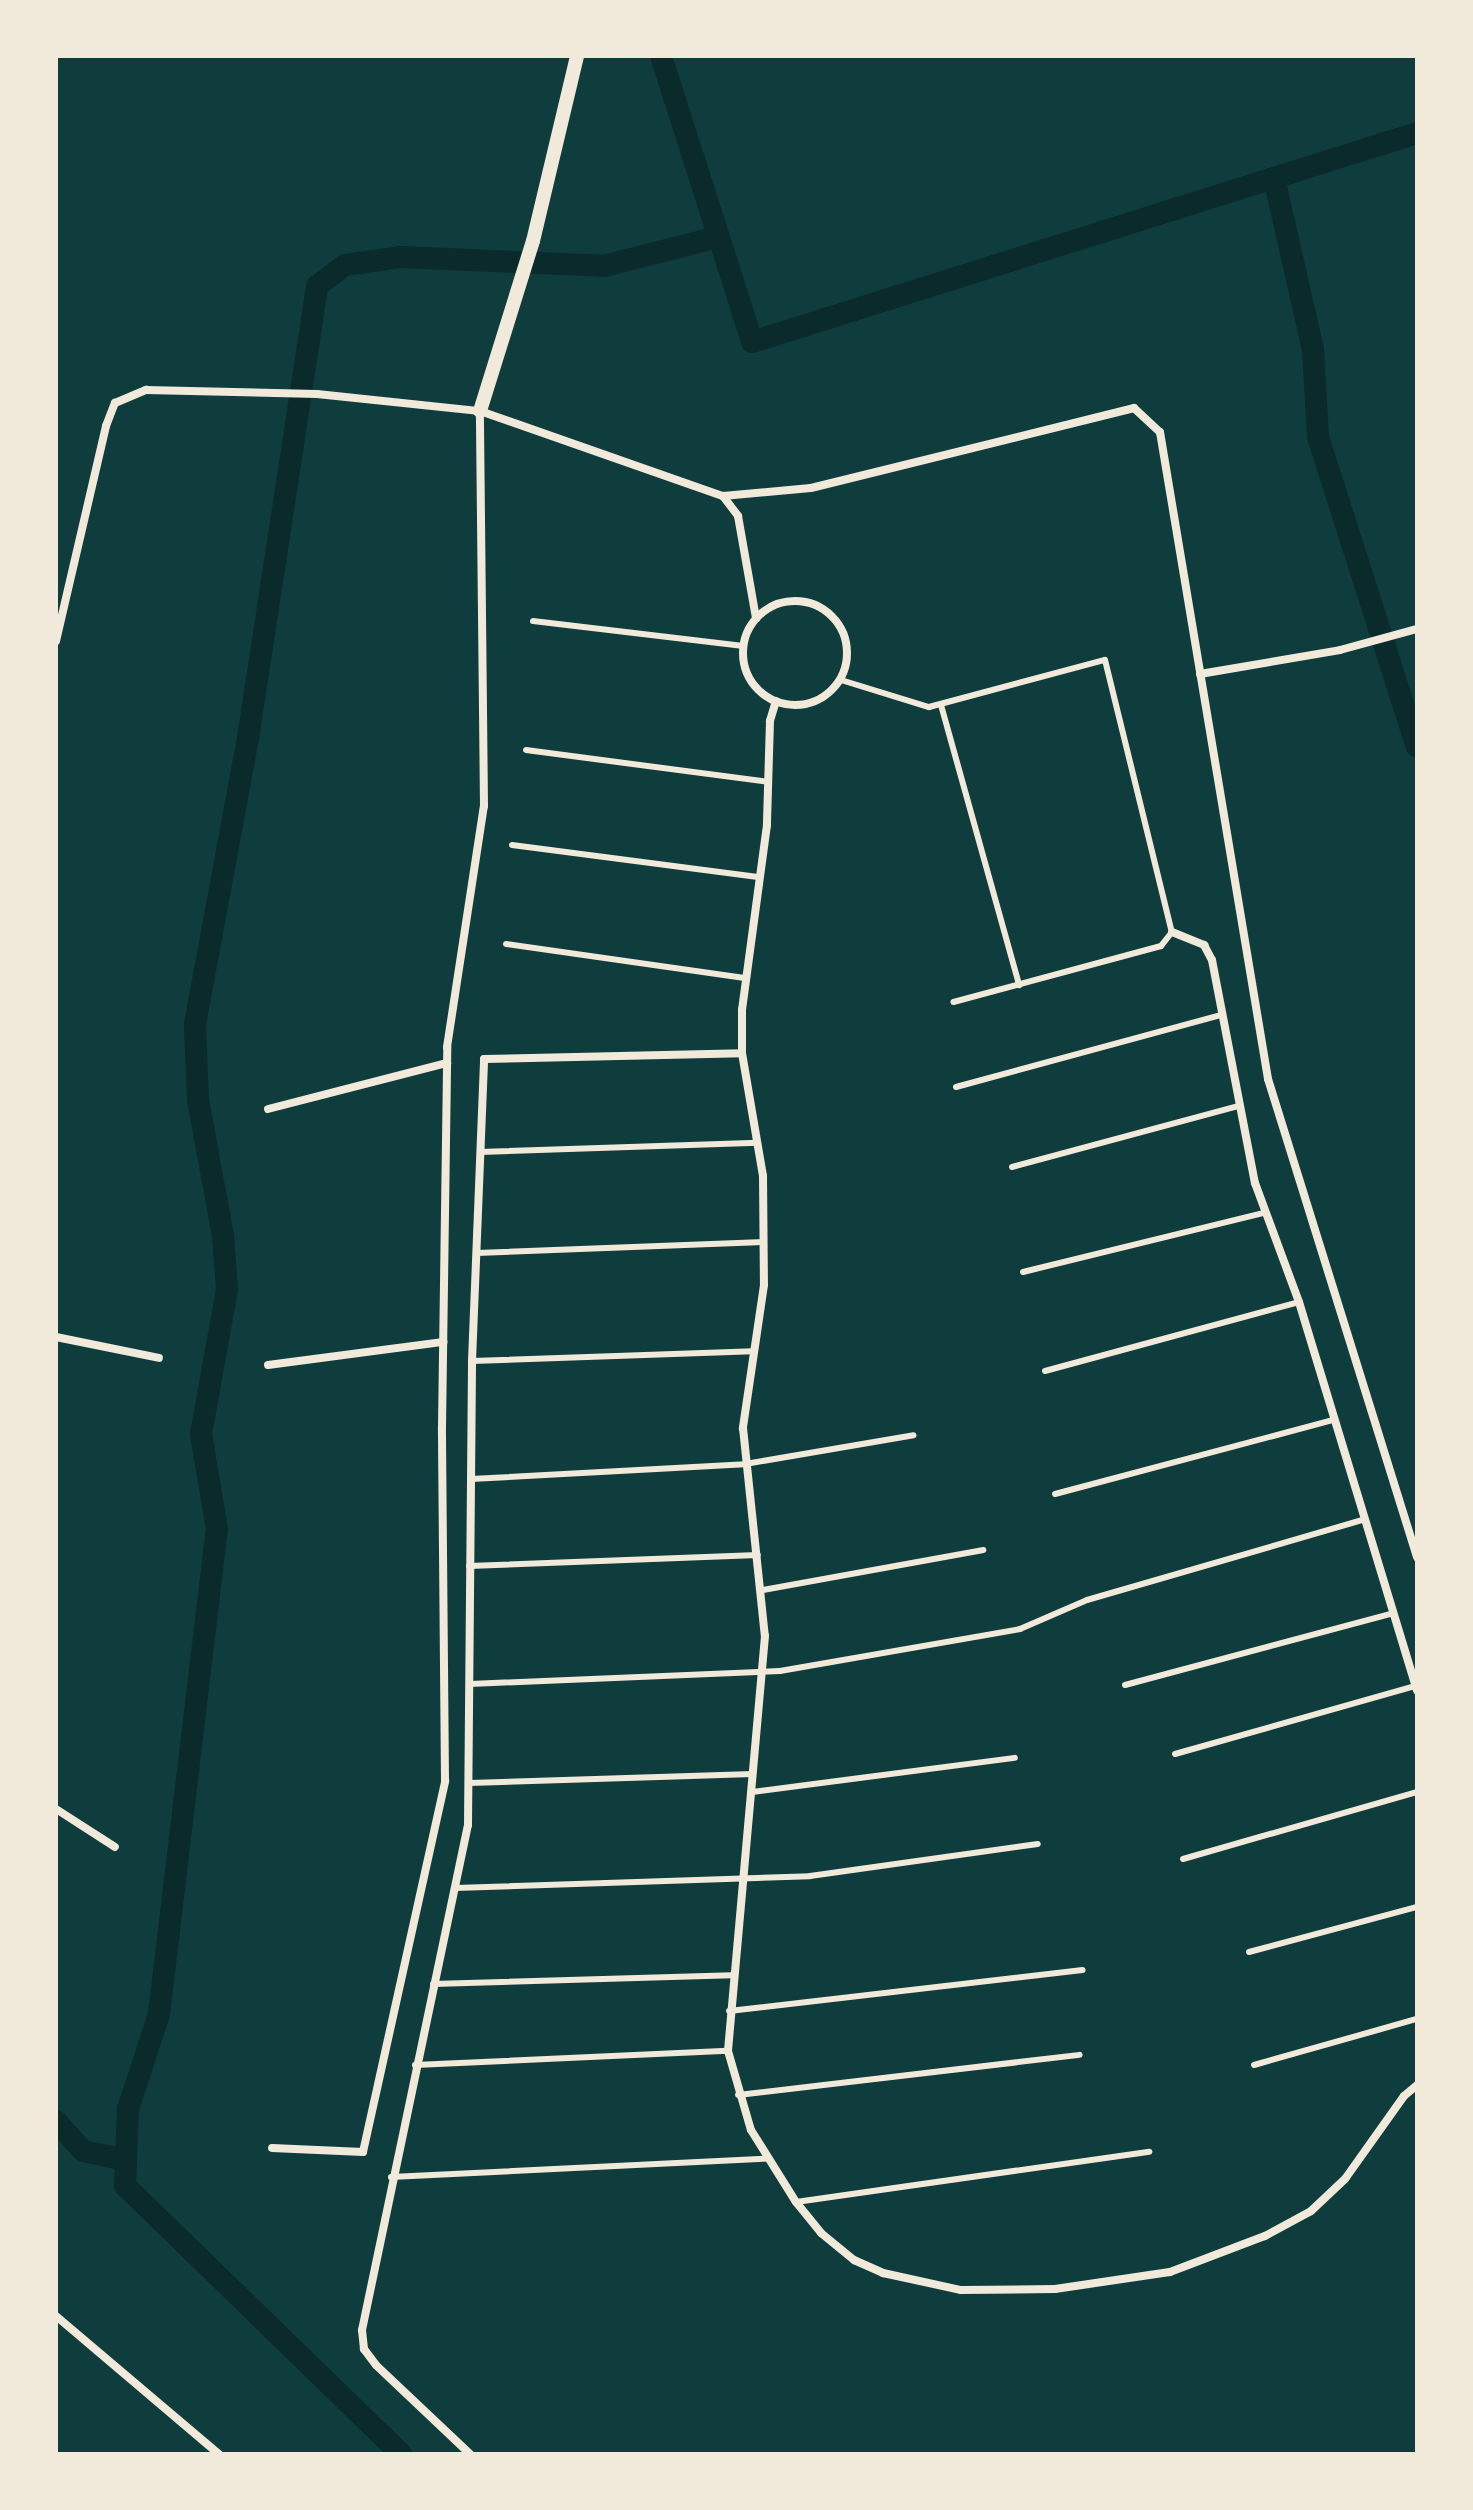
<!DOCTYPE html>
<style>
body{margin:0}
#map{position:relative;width:1473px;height:2510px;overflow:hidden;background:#0f3d3e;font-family:"Times New Roman",serif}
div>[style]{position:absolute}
.canal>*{height:22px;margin:-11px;padding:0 11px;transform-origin:11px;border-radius:11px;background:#0a2a2b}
.service>*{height:6px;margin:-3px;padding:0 3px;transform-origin:3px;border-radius:3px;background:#f1e9da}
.minor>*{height:8px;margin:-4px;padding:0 4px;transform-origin:4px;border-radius:4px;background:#f1e9da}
.minor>.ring{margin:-4px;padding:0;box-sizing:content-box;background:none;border:8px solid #f1e9da;border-radius:50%}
.tertiary>*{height:14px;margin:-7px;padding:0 7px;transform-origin:7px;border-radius:7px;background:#f1e9da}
span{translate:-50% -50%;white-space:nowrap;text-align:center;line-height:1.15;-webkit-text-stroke:8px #f1e9da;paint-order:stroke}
.frame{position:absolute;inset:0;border:58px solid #f1e9da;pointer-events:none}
</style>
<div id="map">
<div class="canal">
<div style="left:661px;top:56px;width:300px;rotate:72.3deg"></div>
<div style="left:752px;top:342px;width:697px;rotate:-17.45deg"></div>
<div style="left:1274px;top:178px;width:176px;rotate:77.2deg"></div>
<div style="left:1313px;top:350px;width:87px;rotate:86.7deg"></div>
<div style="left:1318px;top:437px;width:325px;rotate:72.3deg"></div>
<div style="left:56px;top:2121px;width:40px;rotate:48deg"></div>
<div style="left:83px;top:2151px;width:44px;rotate:11.8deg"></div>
<div style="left:401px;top:2454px;width:385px;rotate:-135.8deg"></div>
<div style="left:125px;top:2186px;width:77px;rotate:-87.8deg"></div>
<div style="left:128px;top:2109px;width:100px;rotate:-71.9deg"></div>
<div style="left:159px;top:2014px;width:488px;rotate:-83.2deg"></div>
<div style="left:217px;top:1529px;width:96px;rotate:-99.6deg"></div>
<div style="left:201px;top:1434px;width:146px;rotate:-79.8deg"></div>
<div style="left:227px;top:1290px;width:54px;rotate:-94.2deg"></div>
<div style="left:223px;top:1236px;width:138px;rotate:-100.4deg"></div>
<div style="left:198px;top:1100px;width:76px;rotate:-92.3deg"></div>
<div style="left:195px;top:1024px;width:291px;rotate:-79.5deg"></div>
<div style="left:248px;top:738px;width:457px;rotate:-81.3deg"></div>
<div style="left:317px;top:286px;width:35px;rotate:-37deg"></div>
<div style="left:345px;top:265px;width:57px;rotate:-8.1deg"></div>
<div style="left:401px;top:257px;width:203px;rotate:2.5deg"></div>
<div style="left:604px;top:266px;width:118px;rotate:-14.3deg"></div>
</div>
<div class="service">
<div style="left:533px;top:621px;width:212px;rotate:6.8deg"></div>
<div style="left:841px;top:680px;width:92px;rotate:17.1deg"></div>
<div style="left:929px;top:707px;width:182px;rotate:-15deg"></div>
<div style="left:1105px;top:660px;width:280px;rotate:76.2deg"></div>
<div style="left:1172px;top:932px;width:18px;rotate:128deg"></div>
<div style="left:1161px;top:946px;width:215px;rotate:164.9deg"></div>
<div style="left:941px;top:705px;width:291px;rotate:74.4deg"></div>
<div style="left:526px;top:750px;width:245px;rotate:7.5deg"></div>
<div style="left:512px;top:845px;width:248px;rotate:7.4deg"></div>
<div style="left:506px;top:944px;width:241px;rotate:8.1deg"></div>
<div style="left:956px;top:1087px;width:275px;rotate:-15.2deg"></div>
<div style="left:480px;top:1152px;width:278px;rotate:-1.9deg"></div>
<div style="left:1012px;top:1167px;width:234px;rotate:-15.1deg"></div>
<div style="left:477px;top:1253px;width:287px;rotate:-2.2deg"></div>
<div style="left:1023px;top:1272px;width:248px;rotate:-13.8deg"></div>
<div style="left:472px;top:1361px;width:281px;rotate:-2deg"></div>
<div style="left:1045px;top:1371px;width:263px;rotate:-15.2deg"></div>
<div style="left:471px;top:1479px;width:274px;rotate:-3.1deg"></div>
<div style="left:745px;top:1464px;width:171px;rotate:-9.7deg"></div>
<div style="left:1055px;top:1494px;width:289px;rotate:-14.9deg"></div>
<div style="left:469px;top:1566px;width:289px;rotate:-2.2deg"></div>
<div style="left:763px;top:1590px;width:224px;rotate:-10.3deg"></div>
<div style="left:470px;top:1684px;width:310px;rotate:-2.4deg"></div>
<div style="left:780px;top:1671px;width:244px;rotate:-9.9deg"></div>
<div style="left:1020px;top:1629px;width:73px;rotate:-23.4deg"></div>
<div style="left:1087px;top:1600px;width:287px;rotate:-16.2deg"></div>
<div style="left:1125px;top:1685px;width:278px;rotate:-15deg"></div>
<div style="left:1175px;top:1754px;width:250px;rotate:-15.8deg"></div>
<div style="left:469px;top:1783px;width:284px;rotate:-1.8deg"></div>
<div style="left:752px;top:1792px;width:265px;rotate:-7.4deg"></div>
<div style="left:1183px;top:1859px;width:243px;rotate:-16deg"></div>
<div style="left:455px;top:1888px;width:355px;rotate:-1.9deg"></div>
<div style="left:810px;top:1876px;width:230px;rotate:-8deg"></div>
<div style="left:1249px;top:1952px;width:174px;rotate:-15deg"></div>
<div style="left:433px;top:1984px;width:299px;rotate:-1.7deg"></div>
<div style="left:729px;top:2011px;width:356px;rotate:-6.6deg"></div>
<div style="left:415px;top:2065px;width:313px;rotate:-2.6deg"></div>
<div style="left:1254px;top:2065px;width:169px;rotate:-15.8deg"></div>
<div style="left:738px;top:2095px;width:344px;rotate:-6.7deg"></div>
<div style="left:391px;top:2177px;width:374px;rotate:-2.8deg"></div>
<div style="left:796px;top:2202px;width:357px;rotate:-8.1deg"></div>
</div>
<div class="minor">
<div style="left:723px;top:496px;width:25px;rotate:53deg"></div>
<div style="left:738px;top:516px;width:104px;rotate:80deg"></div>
<div class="ring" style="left:743px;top:601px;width:96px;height:96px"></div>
<div style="left:56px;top:641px;width:221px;rotate:-76.9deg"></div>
<div style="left:106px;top:426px;width:25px;rotate:-69deg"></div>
<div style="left:115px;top:403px;width:34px;rotate:-23deg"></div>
<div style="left:146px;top:390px;width:171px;rotate:1.3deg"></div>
<div style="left:317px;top:394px;width:164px;rotate:6deg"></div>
<div style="left:480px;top:411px;width:257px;rotate:19.3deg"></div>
<div style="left:723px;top:496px;width:88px;rotate:-5.2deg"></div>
<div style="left:811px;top:488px;width:333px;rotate:-13.9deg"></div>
<div style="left:1134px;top:408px;width:35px;rotate:43deg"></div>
<div style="left:1160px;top:432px;width:656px;rotate:80.52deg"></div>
<div style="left:1268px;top:1079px;width:501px;rotate:72.69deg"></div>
<div style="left:1200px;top:674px;width:142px;rotate:-9.7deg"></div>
<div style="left:1340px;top:650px;width:80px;rotate:-15.3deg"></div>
<div style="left:776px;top:701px;width:21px;rotate:107deg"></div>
<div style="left:770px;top:721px;width:104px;rotate:91.7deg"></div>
<div style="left:767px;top:825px;width:187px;rotate:97.7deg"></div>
<div style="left:742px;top:1010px;width:43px;rotate:90deg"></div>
<div style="left:742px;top:1053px;width:125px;rotate:80.3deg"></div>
<div style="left:763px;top:1176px;width:109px;rotate:89.5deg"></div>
<div style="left:764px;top:1285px;width:145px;rotate:98.4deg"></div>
<div style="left:743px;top:1428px;width:209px;rotate:84deg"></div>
<div style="left:765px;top:1636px;width:417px;rotate:95.1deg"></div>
<div style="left:728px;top:2051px;width:82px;rotate:73.8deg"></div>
<div style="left:751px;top:2130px;width:85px;rotate:58deg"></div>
<div style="left:796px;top:2202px;width:40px;rotate:51deg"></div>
<div style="left:821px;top:2233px;width:43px;rotate:39.3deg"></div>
<div style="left:854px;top:2260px;width:32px;rotate:24deg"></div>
<div style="left:883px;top:2273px;width:80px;rotate:12.3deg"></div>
<div style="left:961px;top:2290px;width:94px;rotate:-0.6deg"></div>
<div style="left:1055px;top:2289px;width:116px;rotate:-8.4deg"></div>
<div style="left:1170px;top:2272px;width:102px;rotate:-20.8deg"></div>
<div style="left:1265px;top:2236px;width:52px;rotate:-28.5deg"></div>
<div style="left:1311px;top:2211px;width:47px;rotate:-43.3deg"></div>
<div style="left:1345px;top:2179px;width:102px;rotate:-54.6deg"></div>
<div style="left:1404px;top:2096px;width:17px;rotate:-40deg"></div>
<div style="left:1172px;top:932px;width:35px;rotate:22deg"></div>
<div style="left:1204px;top:945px;width:17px;rotate:62deg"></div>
<div style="left:1212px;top:960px;width:227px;rotate:79.1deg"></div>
<div style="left:1255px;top:1183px;width:127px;rotate:69.7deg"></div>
<div style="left:1299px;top:1302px;width:406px;rotate:73.1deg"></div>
<div style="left:268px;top:1109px;width:185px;rotate:-14.4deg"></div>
<div style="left:56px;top:1337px;width:105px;rotate:11.5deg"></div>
<div style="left:268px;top:1365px;width:177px;rotate:-7.5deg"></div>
<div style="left:56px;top:1809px;width:70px;rotate:32.8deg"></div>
<div style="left:272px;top:2148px;width:91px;rotate:2.5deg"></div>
<div style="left:363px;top:2152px;width:380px;rotate:-77.5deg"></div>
<div style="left:445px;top:1781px;width:354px;rotate:-90.5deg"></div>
<div style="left:442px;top:1427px;width:380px;rotate:-89.2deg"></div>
<div style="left:447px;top:1047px;width:244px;rotate:-81.3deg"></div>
<div style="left:484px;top:806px;width:395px;rotate:-90.6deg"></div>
<div style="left:56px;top:2316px;width:214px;rotate:40.3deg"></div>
<div style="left:470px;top:2454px;width:129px;rotate:-136.6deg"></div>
<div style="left:376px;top:2365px;width:20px;rotate:-127deg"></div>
<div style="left:364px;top:2349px;width:19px;rotate:-96deg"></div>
<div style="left:362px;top:2330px;width:516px;rotate:-78.15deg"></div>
<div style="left:468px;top:1825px;width:464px;rotate:-89.5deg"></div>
<div style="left:472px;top:1361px;width:302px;rotate:-87.7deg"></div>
<div style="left:484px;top:1059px;width:258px;rotate:-1.3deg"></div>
</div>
<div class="tertiary">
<div style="left:480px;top:411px;width:178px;rotate:-72.7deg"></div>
<div style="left:533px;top:241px;width:190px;rotate:-76.6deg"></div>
</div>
<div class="frame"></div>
</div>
